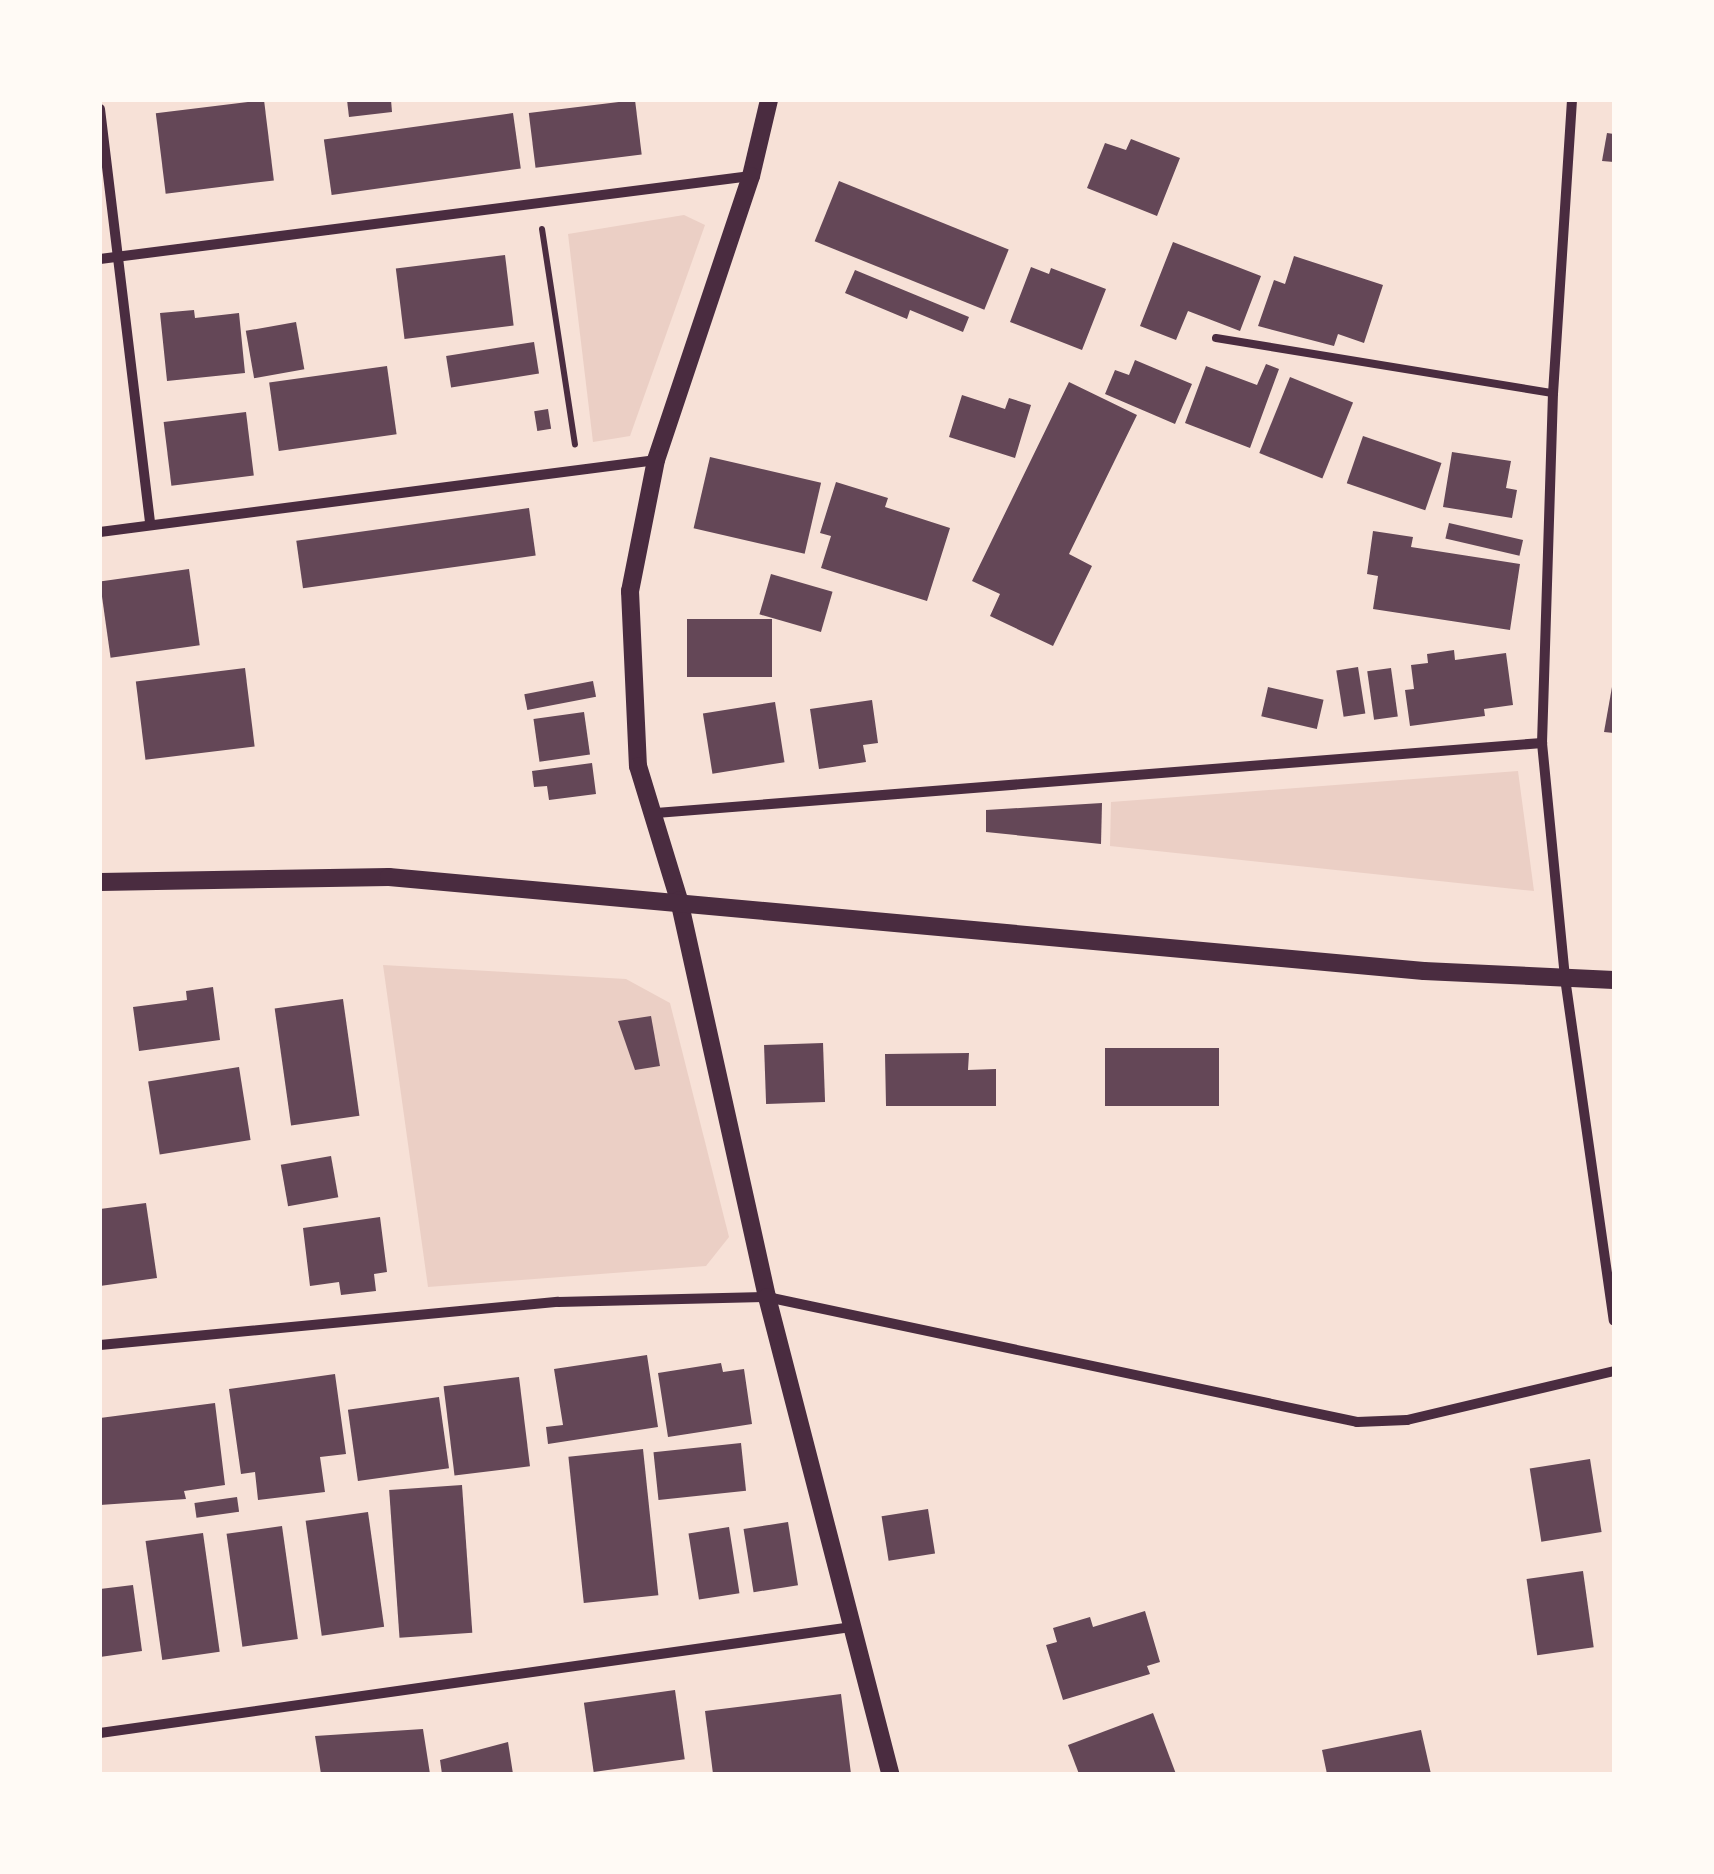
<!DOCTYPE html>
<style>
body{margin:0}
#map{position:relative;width:1714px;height:1874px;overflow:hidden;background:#f7e1d7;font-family:"Crimson Pro",serif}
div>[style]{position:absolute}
.green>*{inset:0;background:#ebcfc5}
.building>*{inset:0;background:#644757;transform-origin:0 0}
.path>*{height:6px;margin:-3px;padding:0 3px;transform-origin:3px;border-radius:3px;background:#4a2c40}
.service>*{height:8px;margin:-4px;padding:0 4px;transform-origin:4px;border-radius:4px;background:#4a2c40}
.minor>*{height:10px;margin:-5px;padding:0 5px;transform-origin:5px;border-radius:5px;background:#4a2c40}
.tertiary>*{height:18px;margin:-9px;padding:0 9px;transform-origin:9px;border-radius:9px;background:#4a2c40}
span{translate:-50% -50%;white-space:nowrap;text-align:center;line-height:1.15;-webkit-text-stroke:8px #fffaf5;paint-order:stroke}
.frame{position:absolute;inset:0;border:102px solid #fffaf5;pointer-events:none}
</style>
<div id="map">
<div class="green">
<div style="clip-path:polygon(684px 215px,705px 225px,630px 436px,593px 442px,568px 234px)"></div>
<div style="clip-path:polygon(1518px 771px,1534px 891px,1110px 846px,1111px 802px)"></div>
<div style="clip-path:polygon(383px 965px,626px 979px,670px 1003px,729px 1237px,706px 1266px,428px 1287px)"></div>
</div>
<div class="building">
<div style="left:264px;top:100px;width:81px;height:109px;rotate:83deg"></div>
<div style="clip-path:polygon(347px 100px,391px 100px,392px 112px,349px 117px)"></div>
<div style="left:635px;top:100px;width:55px;height:107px;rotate:83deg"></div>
<div style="left:513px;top:113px;width:56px;height:191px;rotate:82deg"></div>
<div style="clip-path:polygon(1607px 133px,1614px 134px,1614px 162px,1602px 161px)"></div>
<div style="clip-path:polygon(1131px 139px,1180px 158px,1157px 216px,1087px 188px,1105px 143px,1126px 150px)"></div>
<div style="left:839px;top:181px;width:183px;height:65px;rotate:22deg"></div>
<div style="clip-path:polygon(1173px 242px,1261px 276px,1240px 331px,1188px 311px,1176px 340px,1140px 326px)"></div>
<div style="left:505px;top:255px;width:71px;height:110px;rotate:83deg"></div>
<div style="clip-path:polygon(1294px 256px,1383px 285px,1364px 343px,1338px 334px,1334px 346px,1258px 326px,1274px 280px,1285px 284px)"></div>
<div style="clip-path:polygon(1031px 267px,1049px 274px,1051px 268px,1106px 289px,1082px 350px,1010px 322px)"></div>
<div style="clip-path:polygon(855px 270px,969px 317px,963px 332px,910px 310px,907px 319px,845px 293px)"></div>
<div style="clip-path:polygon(194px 310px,195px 318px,239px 313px,245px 373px,167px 381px,160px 313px)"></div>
<div style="left:296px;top:322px;width:48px;height:51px;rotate:80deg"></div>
<div style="left:534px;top:342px;width:32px;height:89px;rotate:81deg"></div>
<div style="clip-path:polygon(1135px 360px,1192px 384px,1175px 424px,1105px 394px,1115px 370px,1129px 375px)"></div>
<div style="clip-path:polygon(1266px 364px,1279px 369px,1250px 448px,1185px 423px,1206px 366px,1257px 385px)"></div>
<div style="left:387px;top:366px;width:69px;height:119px;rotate:82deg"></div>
<div style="left:1290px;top:377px;width:68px;height:82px;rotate:22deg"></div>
<div style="clip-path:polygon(1069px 382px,1137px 415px,1069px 554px,1092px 566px,1053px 646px,990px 616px,1000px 594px,972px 581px)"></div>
<div style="clip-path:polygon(962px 395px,1005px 409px,1009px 398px,1031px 405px,1015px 458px,949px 437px)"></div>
<div style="left:548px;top:409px;width:20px;height:14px;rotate:81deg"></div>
<div style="left:246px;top:412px;width:64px;height:83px;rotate:83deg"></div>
<div style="left:1363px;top:436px;width:83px;height:50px;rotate:19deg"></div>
<div style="clip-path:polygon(1452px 452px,1511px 461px,1506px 488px,1517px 490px,1512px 518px,1443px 507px)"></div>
<div style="left:710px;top:457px;width:114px;height:73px;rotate:13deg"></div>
<div style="clip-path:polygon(836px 482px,888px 498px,885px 507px,950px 528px,927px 601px,821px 568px,831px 536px,820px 533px)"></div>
<div style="left:529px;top:508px;width:48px;height:235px;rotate:82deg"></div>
<div style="left:1449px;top:523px;width:76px;height:16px;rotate:13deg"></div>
<div style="clip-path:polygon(1373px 531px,1413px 537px,1411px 547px,1520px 564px,1510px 630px,1373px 609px,1378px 576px,1367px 574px)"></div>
<div style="left:189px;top:569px;width:77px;height:90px;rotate:82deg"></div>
<div style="left:771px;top:574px;width:64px;height:42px;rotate:16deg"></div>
<div style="left:687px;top:619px;width:85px;height:58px"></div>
<div style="clip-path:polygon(1454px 650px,1455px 660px,1506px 653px,1513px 705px,1484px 709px,1485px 716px,1410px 726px,1405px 690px,1414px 689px,1411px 665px,1428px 663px,1427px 654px)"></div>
<div style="left:1358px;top:667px;width:47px;height:22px;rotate:81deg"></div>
<div style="left:245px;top:668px;width:79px;height:110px;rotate:83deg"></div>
<div style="left:1391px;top:668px;width:49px;height:24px;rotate:82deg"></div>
<div style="left:593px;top:681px;width:16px;height:70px;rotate:79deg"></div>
<div style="left:1268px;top:687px;width:57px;height:30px;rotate:13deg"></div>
<div style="clip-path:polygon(1612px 687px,1614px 687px,1614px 733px,1604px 732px)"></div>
<div style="clip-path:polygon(872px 700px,878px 743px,863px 745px,866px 762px,819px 769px,810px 709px)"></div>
<div style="left:775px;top:702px;width:61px;height:73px;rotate:81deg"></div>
<div style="left:584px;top:712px;width:43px;height:51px;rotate:82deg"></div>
<div style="clip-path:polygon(592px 763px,596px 794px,549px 800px,547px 786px,534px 787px,532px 771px)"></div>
<div style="clip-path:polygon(1102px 803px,1101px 844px,986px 832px,986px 810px)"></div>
<div style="clip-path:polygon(213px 987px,220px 1040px,139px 1051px,133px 1007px,187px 1000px,186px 991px)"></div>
<div style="left:343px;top:999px;width:118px;height:69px;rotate:82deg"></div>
<div style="clip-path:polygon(651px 1016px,660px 1066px,635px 1070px,618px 1021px)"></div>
<div style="left:823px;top:1043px;width:59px;height:59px;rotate:88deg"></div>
<div style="left:1105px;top:1048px;width:114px;height:58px"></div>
<div style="clip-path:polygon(969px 1053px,968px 1070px,996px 1069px,996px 1106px,886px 1106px,885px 1054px)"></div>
<div style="left:239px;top:1067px;width:74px;height:92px;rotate:81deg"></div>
<div style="left:331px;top:1156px;width:42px;height:51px;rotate:80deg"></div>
<div style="clip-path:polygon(146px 1203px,157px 1278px,100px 1286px,100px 1209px)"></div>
<div style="clip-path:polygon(380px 1217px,387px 1272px,374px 1274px,376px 1291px,341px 1295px,339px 1282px,310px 1286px,303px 1228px)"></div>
<div style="clip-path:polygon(647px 1355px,658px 1427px,548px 1444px,546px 1427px,563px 1425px,554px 1369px)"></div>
<div style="clip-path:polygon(721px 1363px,723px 1372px,744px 1369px,752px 1424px,668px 1437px,658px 1373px)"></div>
<div style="clip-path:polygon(335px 1374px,346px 1454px,320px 1457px,325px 1492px,258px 1500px,255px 1472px,241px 1474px,229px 1389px)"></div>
<div style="left:519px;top:1377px;width:90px;height:76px;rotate:83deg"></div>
<div style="left:439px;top:1397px;width:72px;height:92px;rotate:82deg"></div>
<div style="clip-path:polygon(215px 1403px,225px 1485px,184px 1491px,186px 1499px,100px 1505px,100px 1418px)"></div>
<div style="left:741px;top:1443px;width:48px;height:88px;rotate:84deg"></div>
<div style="left:643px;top:1449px;width:147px;height:75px;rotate:84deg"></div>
<div style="left:1590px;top:1459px;width:74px;height:61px;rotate:81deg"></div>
<div style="left:462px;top:1485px;width:148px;height:73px;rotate:86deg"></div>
<div style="left:237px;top:1497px;width:15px;height:43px;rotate:82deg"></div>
<div style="left:928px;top:1509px;width:45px;height:47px;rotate:81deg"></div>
<div style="left:368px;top:1512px;width:116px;height:63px;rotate:82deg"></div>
<div style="left:788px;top:1522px;width:64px;height:45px;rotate:81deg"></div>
<div style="left:282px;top:1526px;width:114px;height:56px;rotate:82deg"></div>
<div style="left:729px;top:1527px;width:67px;height:41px;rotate:81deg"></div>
<div style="left:203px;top:1533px;width:120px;height:58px;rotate:82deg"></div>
<div style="left:1583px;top:1571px;width:77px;height:57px;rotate:82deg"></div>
<div style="clip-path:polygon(133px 1585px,142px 1651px,100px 1657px,100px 1589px)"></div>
<div style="clip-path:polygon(1145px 1611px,1160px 1662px,1147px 1666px,1150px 1674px,1063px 1700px,1046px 1645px,1057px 1642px,1053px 1628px,1090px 1617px,1093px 1627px)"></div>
<div style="left:675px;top:1690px;width:70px;height:92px;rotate:82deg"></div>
<div style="clip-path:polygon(841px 1694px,851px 1774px,713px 1774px,705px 1711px)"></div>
<div style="clip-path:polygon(1153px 1713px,1176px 1774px,1079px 1774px,1068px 1745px)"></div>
<div style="clip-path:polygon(423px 1729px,430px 1774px,321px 1774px,315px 1736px)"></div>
<div style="clip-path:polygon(1421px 1730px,1431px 1774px,1327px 1774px,1322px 1750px)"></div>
<div style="clip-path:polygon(508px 1742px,513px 1774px,442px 1774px,440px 1760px)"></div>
</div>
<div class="path">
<div style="left:542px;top:229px;width:218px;rotate:81.3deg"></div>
</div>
<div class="service">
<div style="left:1216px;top:338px;width:341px;rotate:9.3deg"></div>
</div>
<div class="minor">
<div style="left:1572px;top:100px;width:294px;rotate:93.7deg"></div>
<div style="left:1553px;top:393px;width:350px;rotate:91.8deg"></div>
<div style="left:1542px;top:743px;width:236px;rotate:84.4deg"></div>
<div style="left:1565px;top:978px;width:346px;rotate:81.9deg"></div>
<div style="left:100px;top:109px;width:419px;rotate:83.1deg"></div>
<div style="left:100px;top:259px;width:656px;rotate:-7.27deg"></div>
<div style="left:100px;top:532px;width:561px;rotate:-7.38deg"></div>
<div style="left:656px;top:813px;width:889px;rotate:-4.52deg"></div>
<div style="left:100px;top:1345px;width:460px;rotate:-5.4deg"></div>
<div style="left:558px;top:1302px;width:209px;rotate:-1.4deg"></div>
<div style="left:767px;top:1297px;width:603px;rotate:11.96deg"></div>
<div style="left:1357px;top:1422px;width:50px;rotate:-2.3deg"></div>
<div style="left:1407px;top:1420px;width:213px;rotate:-13.3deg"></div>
<div style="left:100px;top:1733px;width:758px;rotate:-8.03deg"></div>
</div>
<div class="tertiary">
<div style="left:769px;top:100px;width:78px;rotate:103.3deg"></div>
<div style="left:751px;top:176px;width:299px;rotate:108.5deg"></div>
<div style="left:656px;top:460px;width:134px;rotate:101.2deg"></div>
<div style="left:630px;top:591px;width:175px;rotate:87.4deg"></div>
<div style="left:638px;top:766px;width:140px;rotate:73deg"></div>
<div style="left:679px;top:900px;width:407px;rotate:77.5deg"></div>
<div style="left:767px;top:1297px;width:493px;rotate:75.5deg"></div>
<div style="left:100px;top:882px;width:289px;rotate:-1deg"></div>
<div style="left:389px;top:877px;width:1039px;rotate:5.19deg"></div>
<div style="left:1424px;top:971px;width:190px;rotate:2.7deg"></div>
</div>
<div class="frame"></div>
</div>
